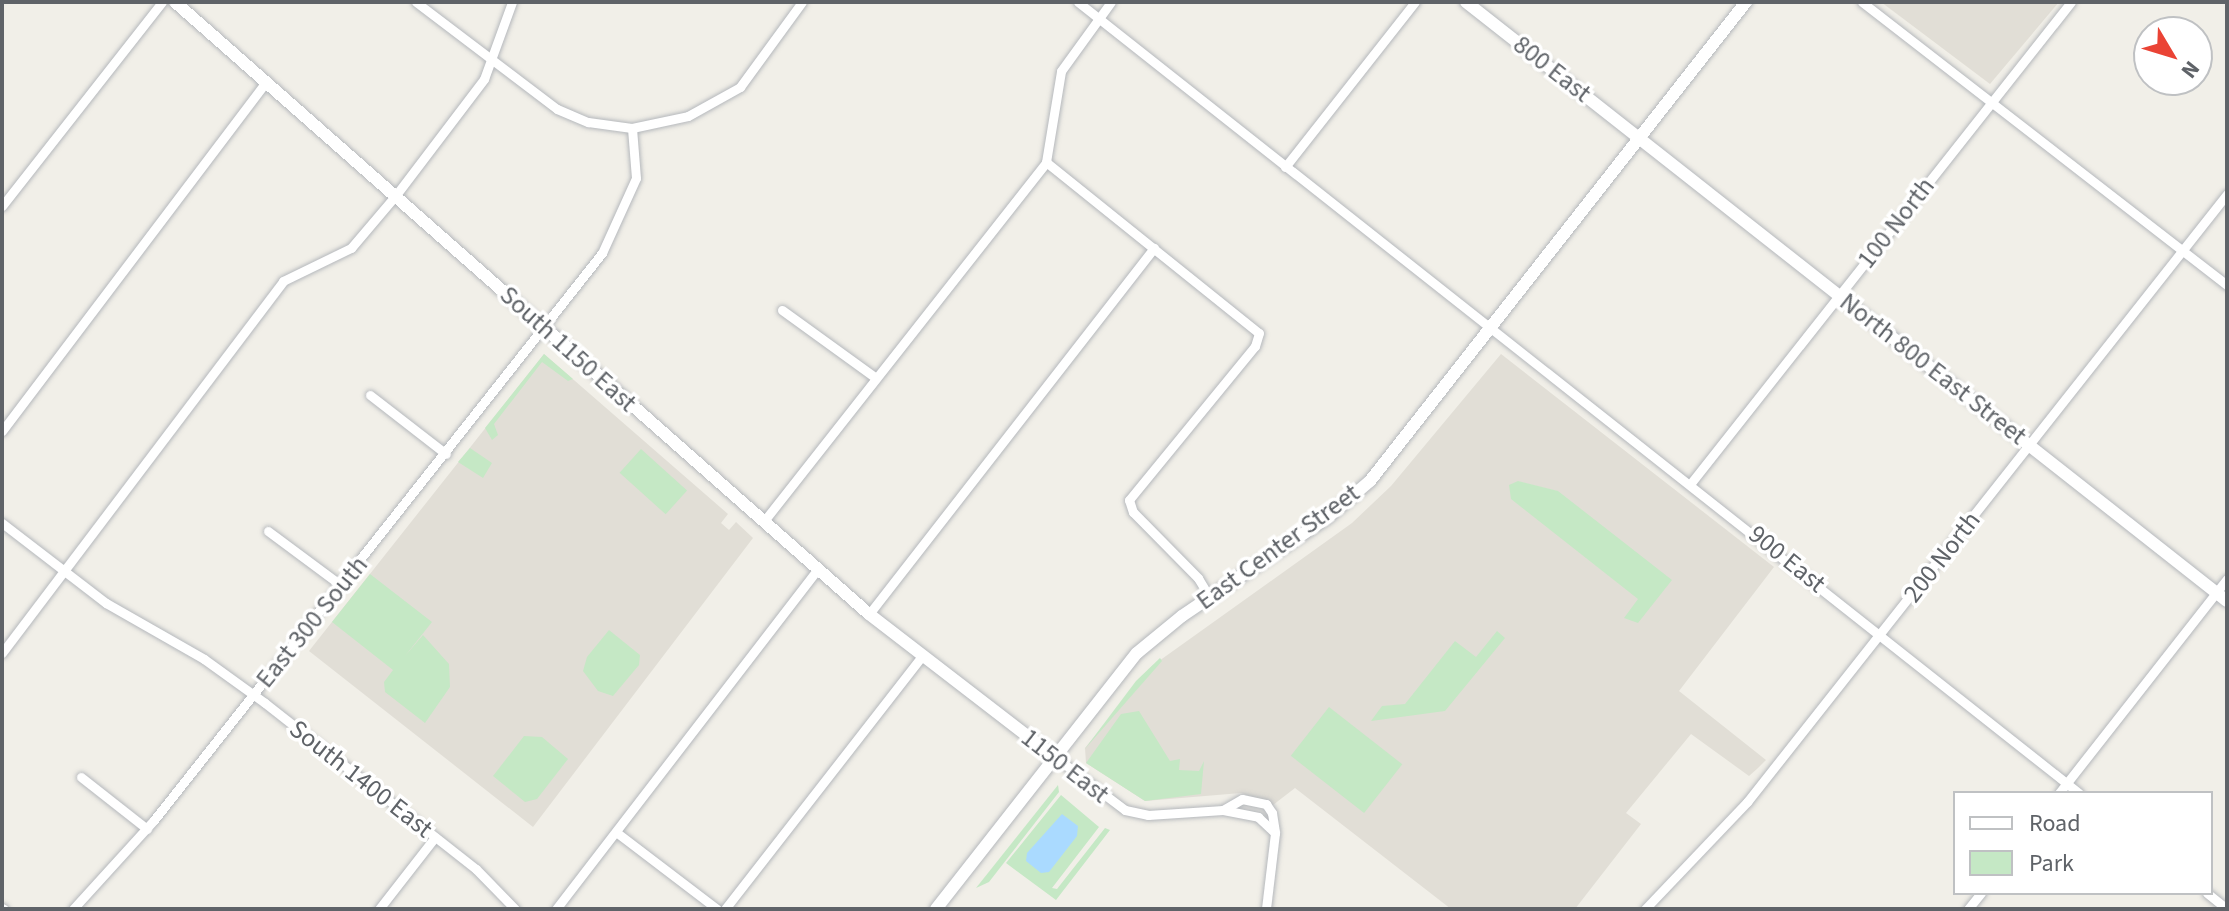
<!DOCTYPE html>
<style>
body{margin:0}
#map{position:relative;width:2229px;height:911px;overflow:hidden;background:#f1efe8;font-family:"Source Sans 3",sans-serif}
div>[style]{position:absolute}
.education>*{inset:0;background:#e1ded6}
.green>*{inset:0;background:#c5e8c5;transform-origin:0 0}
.water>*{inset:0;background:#aadaff}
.roads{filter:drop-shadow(0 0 2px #b5b8bc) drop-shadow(0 0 2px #b5b8bc)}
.street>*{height:9px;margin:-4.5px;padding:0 4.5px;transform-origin:4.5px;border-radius:4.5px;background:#fff}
.secondary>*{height:12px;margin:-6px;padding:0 6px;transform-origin:6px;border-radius:6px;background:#fff}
span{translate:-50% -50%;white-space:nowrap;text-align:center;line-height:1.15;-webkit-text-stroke:7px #fff;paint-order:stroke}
.street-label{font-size:26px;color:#5f6368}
.frame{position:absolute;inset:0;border:4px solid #5f6368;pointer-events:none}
.legend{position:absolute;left:1953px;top:791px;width:260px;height:104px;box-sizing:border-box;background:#fff;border:2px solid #bfc1c3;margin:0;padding:10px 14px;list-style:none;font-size:24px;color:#5f6368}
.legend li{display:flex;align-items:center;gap:16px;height:40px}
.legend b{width:40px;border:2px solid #bfc1c3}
.north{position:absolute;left:2133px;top:16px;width:80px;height:80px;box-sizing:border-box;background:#fff;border:2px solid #bfc1c3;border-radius:50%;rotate:128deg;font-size:22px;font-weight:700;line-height:32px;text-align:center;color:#5f6368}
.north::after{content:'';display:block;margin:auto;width:28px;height:36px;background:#ea4335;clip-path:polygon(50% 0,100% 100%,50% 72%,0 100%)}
</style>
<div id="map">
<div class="education">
<div style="clip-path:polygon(1881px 2px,2059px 2px,1990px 84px)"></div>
<div style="clip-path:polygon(544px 354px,728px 514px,721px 523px,729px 530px,736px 522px,753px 538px,533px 827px,309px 651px)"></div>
<div style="clip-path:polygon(1501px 354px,1774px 567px,1679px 691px,1766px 760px,1758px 768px,1749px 776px,1691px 734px,1626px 813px,1641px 824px,1575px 909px,1451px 909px,1295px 788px,1273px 805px,1241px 793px,1145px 801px,1086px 763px,1085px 748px,1152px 666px,1352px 523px,1391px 486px)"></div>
</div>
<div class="green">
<div style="clip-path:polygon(544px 354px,573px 379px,568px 381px,542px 362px,494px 424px,498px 435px,492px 440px,485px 428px)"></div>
<div style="clip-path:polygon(470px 448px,492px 463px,483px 478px,458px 462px)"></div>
<div style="left:641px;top:449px;width:62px;height:32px;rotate:42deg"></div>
<div style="clip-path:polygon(1518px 481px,1558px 491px,1672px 580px,1638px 623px,1624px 618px,1638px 599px,1511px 499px,1509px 485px)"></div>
<div style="clip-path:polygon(370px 574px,432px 622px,405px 656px,423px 635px,449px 664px,450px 687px,425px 723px,385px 692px,384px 682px,393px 670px,332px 622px)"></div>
<div style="clip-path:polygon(609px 630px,640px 655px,639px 665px,613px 696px,598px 691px,583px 671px,587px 657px)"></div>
<div style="clip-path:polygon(1497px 631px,1505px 638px,1445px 711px,1371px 721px,1382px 706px,1405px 704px,1455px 641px,1476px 657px)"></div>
<div style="clip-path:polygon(1160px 658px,1162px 661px,1084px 750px,1136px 681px)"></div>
<div style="left:1329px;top:707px;width:93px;height:62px;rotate:38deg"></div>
<div style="clip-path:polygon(1139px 711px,1170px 761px,1180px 759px,1179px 770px,1199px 771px,1204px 761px,1201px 794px,1145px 801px,1086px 763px,1121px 714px)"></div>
<div style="clip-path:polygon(524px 736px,542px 737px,568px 759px,537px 799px,525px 802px,493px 776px)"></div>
<div style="clip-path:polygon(1058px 785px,1059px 792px,989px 882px,976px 888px)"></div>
<div style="clip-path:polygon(1061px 795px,1099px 827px,1052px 888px,1057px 889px,1105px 828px,1110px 830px,1056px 900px,1006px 863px)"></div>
</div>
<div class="water">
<div style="clip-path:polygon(1062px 814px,1078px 826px,1077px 836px,1049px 872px,1041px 873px,1026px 861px,1027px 853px)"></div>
</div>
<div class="roads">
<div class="street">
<div style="left:416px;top:2px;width:177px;rotate:37.2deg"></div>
<div style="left:557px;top:109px;width:34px;rotate:23deg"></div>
<div style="left:588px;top:122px;width:44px;rotate:7.8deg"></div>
<div style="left:632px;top:128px;width:57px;rotate:-12.1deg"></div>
<div style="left:688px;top:116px;width:60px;rotate:-29.1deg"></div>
<div style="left:740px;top:87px;width:105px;rotate:-53.9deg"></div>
<div style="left:1078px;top:2px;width:1276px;rotate:38.32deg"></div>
<div style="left:1862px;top:2px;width:462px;rotate:37.8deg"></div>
<div style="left:1046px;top:162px;width:273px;rotate:38.8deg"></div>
<div style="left:1259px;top:333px;width:14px;rotate:107deg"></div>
<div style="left:1255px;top:346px;width:199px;rotate:129.3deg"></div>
<div style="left:1129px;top:500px;width:13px;rotate:72deg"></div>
<div style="left:1133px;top:512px;width:93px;rotate:45.4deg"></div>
<div style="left:1198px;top:578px;width:23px;rotate:59deg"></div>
<div style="left:1285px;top:167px;width:210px;rotate:-51.8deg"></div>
<div style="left:2px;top:206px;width:259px;rotate:-51.9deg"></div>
<div style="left:782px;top:310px;width:116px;rotate:35.9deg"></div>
<div style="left:370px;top:395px;width:96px;rotate:37.8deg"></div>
<div style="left:2px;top:431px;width:435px;rotate:-52.9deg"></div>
<div style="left:1691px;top:483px;width:613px;rotate:-51.69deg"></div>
<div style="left:764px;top:521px;width:457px;rotate:-51.8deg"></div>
<div style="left:1046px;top:162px;width:92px;rotate:-80.6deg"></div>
<div style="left:1061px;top:71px;width:85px;rotate:-54.1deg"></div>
<div style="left:2px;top:523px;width:131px;rotate:37.6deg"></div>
<div style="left:106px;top:603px;width:113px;rotate:29.7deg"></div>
<div style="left:204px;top:659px;width:75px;rotate:35.8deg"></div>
<div style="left:265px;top:703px;width:268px;rotate:38.2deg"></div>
<div style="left:476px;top:869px;width:56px;rotate:45.7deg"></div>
<div style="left:268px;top:531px;width:92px;rotate:36.6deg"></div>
<div style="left:869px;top:614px;width:464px;rotate:-52.1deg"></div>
<div style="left:2px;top:653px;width:466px;rotate:-52.9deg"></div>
<div style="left:283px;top:281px;width:76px;rotate:-25.9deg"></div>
<div style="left:351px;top:248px;width:70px;rotate:-49.7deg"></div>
<div style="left:396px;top:195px;width:146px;rotate:-52.8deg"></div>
<div style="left:484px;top:79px;width:82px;rotate:-70deg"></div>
<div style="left:1055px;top:757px;width:88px;rotate:37.1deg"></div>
<div style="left:1125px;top:810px;width:24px;rotate:12deg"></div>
<div style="left:1148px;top:815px;width:75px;rotate:-3.8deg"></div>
<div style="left:1223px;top:810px;width:36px;rotate:11deg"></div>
<div style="left:1258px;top:817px;width:23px;rotate:43deg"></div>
<div style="left:81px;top:777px;width:84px;rotate:38.2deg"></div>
<div style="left:2059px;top:793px;width:272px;rotate:-51.9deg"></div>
<div style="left:1223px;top:810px;width:22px;rotate:-30deg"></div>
<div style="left:1242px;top:799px;width:25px;rotate:12deg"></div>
<div style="left:1266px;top:804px;width:11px;rotate:56deg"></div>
<div style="left:1272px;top:813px;width:20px;rotate:81deg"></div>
<div style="left:1275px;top:833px;width:77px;rotate:96.8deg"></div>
<div style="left:616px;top:832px;width:127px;rotate:37.3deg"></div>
<div style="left:2207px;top:893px;width:26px;rotate:39deg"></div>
<div style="left:2px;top:908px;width:2px;rotate:27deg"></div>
<div style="left:73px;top:909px;width:120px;rotate:-47.7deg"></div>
<div style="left:154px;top:820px;width:723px;rotate:-51.69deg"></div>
<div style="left:602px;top:253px;width:82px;rotate:-65.6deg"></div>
<div style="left:636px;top:178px;width:50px;rotate:-94.6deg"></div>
<div style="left:379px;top:909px;width:91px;rotate:-52.1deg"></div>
<div style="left:556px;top:909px;width:429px;rotate:-52.4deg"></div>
<div style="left:725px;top:909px;width:322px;rotate:-52.1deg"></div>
<div style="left:1645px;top:909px;width:148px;rotate:-46.4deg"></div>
<div style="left:1747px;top:802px;width:775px;rotate:-51.71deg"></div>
<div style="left:1968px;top:909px;width:21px;rotate:-51deg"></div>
</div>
<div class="secondary">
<div style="left:175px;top:2px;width:925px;rotate:41.41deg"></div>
<div style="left:869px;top:614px;width:235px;rotate:37.6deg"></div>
<div style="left:1466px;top:2px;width:968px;rotate:38.21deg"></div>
<div style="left:936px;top:909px;width:325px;rotate:-51.9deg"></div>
<div style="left:1137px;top:653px;width:58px;rotate:-39.4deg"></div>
<div style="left:1182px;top:616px;width:176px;rotate:-34.1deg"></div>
<div style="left:1328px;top:517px;width:55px;rotate:-40.6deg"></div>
<div style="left:1370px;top:481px;width:609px;rotate:-51.87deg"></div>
</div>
</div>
<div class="street-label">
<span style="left:1552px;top:69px;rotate:38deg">800 East</span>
<span style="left:1896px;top:223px;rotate:-52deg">100 North</span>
<span style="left:568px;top:349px;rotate:42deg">South 1150 East</span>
<span style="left:1933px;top:369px;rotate:38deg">North 800 East Street</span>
<span style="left:1278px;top:547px;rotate:-36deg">East Center Street</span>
<span style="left:1942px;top:557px;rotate:-52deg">200 North</span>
<span style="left:1787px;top:559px;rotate:39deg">900 East</span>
<span style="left:312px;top:622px;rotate:-51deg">East 300 South</span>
<span style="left:1065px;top:766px;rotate:38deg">1150 East</span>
<span style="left:361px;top:779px;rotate:38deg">South 1400 East</span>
</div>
<div class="frame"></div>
<ul class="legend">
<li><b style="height:10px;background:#fff"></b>Road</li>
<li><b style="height:22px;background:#c5e8c5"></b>Park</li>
</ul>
<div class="north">N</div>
</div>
